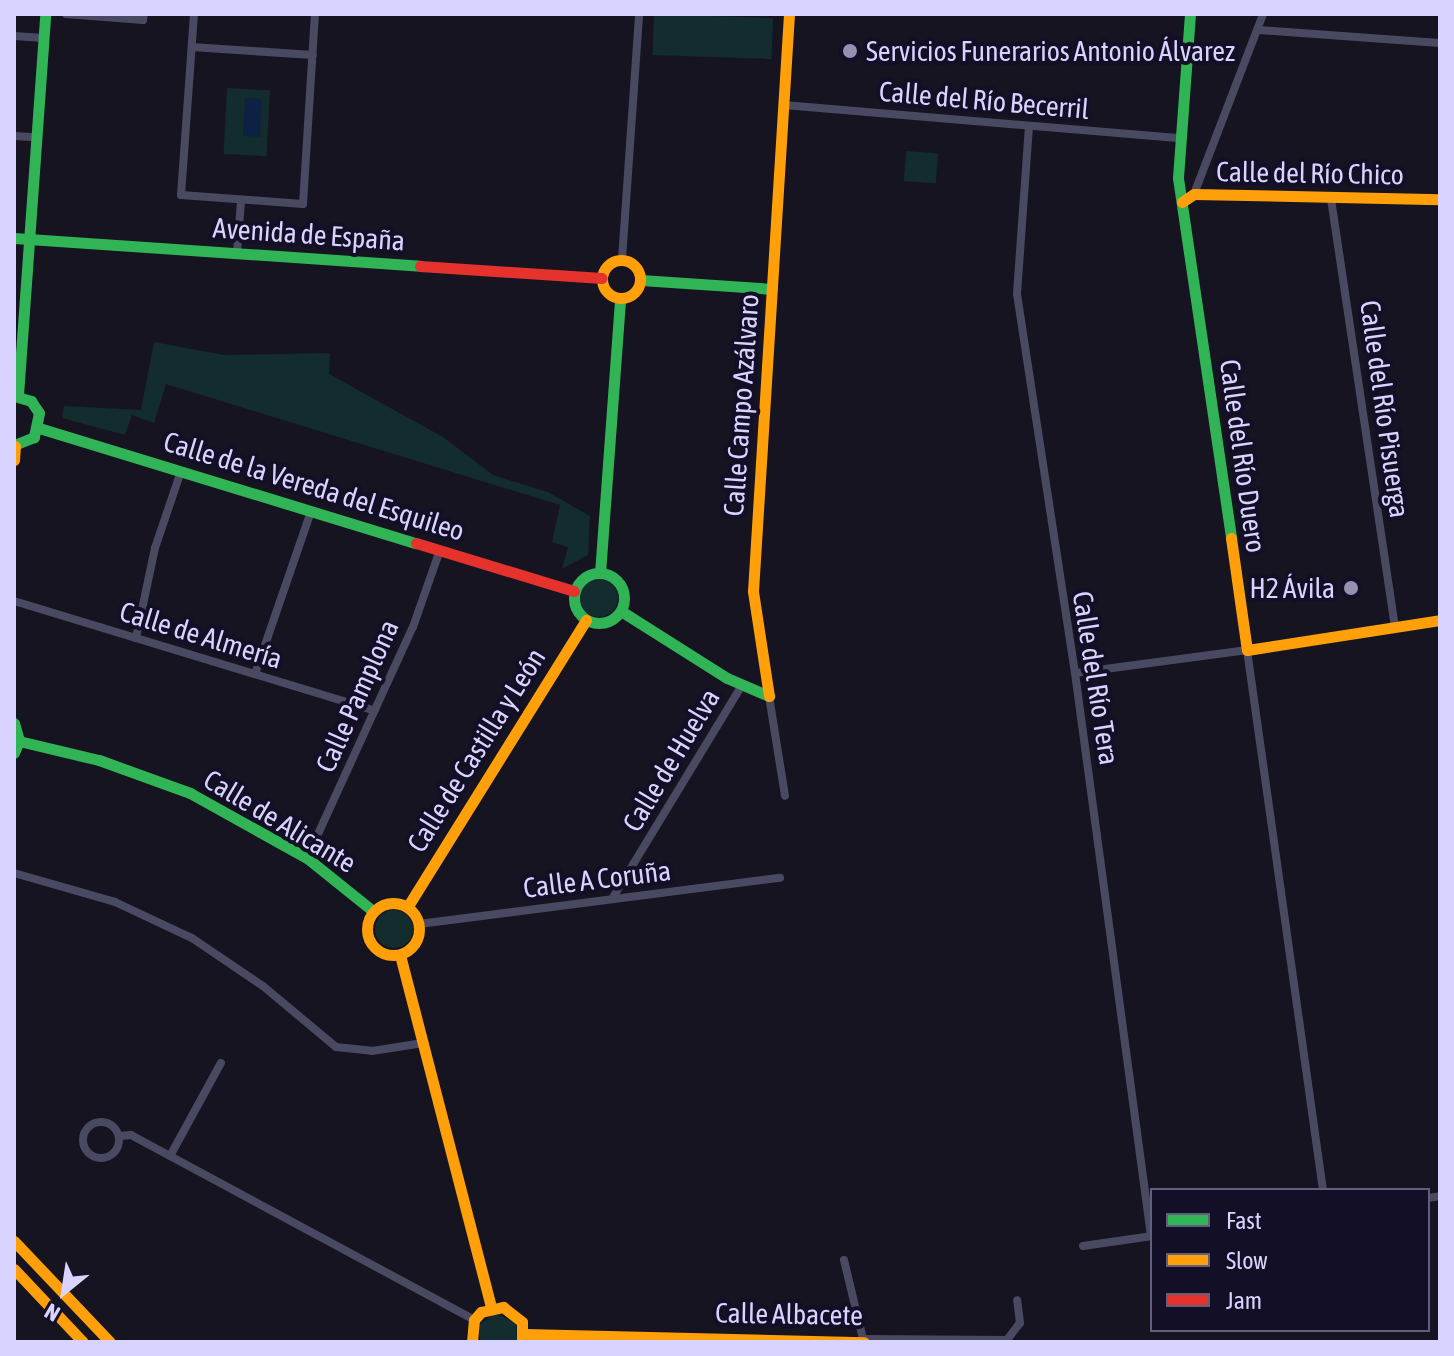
<!DOCTYPE html>
<meta charset="utf-8">
<style>
body{margin:0}
#map{position:relative;width:1454px;height:1356px;overflow:hidden;background:#161421;font-family:"Asap Condensed",sans-serif}
div>[style]{position:absolute}
.green>*{inset:0;background:#132c2d;transform-origin:0 0}
.round{border-radius:50%}
.water>*{inset:0;background:#0d2144;transform-origin:0 0}
.street>*{height:8px;margin:-4px;padding:0 4px;transform-origin:4px;border-radius:4px;background:#4a4962}
.street>.ring{margin:-4px;padding:0;box-sizing:content-box;background:none;border:8px solid #4a4962;border-radius:50%}
.fast>*{height:11px;margin:-5.5px;padding:0 5.5px;transform-origin:5.5px;border-radius:5.5px;background:#30b455}
.fast>.ring{margin:-5.5px;padding:0;box-sizing:content-box;background:none;border:11px solid #30b455;border-radius:50%}
.slow>*{height:11px;margin:-5.5px;padding:0 5.5px;transform-origin:5.5px;border-radius:5.5px;background:#ff9f0a}
.slow>.ring{margin:-5.5px;padding:0;box-sizing:content-box;background:none;border:11px solid #ff9f0a;border-radius:50%}
.jam>*{height:11px;margin:-5.5px;padding:0 5.5px;transform-origin:5.5px;border-radius:5.5px;background:#e5322d}
.dots>*{width:22px;height:22px;translate:-50% -50%;box-sizing:border-box;border:4px solid #130f26;border-radius:50%}
span{translate:-50% -50%;white-space:nowrap;text-align:center;line-height:1.15;-webkit-text-stroke:8px #130f26;paint-order:stroke}
.poi-label{font-size:28px;color:#d9d4ff}
.left{translate:0 -50%;text-align:left}
.right{translate:-100% -50%;text-align:right}
.street-label{font-size:28px;color:#d9d4ff}
.frame{position:absolute;inset:0;border:16px solid #d9d4ff;pointer-events:none}
.legend{position:absolute;left:1150px;top:1188px;width:280px;height:144px;box-sizing:border-box;background:#130f26;border:2px solid #625e7d;margin:0;padding:10px 14px;list-style:none;font-size:24px;color:#d9d4ff}
.legend li{display:flex;align-items:center;gap:16px;height:40px}
.legend b{width:40px;border:2px solid #625e7d}
.north{position:absolute;left:24px;top:1252px;width:80px;height:80px;-webkit-text-stroke:6px #130f26;paint-order:stroke;rotate:210deg;font-size:22px;font-weight:700;line-height:32px;text-align:center;color:#d9d4ff}
.north::after{content:'';display:block;margin:auto;width:28px;height:36px;background:#d9d4ff;clip-path:polygon(50% 0,100% 100%,50% 72%,0 100%)}
</style>
<div id="map">
<div class="green">
<div style="left:654px;top:14px;width:119px;height:41px;rotate:2deg"></div>
<div style="left:227px;top:88px;width:43px;height:66px;rotate:3deg"></div>
<div style="left:906px;top:151px;width:32px;height:30px;rotate:4deg"></div>
<div style="clip-path:polygon(154px 342px,224px 355px,330px 353px,329px 374px,443px 437px,493px 475px,548px 492px,590px 516px,588px 555px,562px 569px,568px 547px,552px 542px,560px 505px,166px 384px,154px 423px,132px 415px,125px 435px,62px 418px,64px 406px,141px 410px)"></div>
<div class="round" style="left:580px;top:579px;width:38px;height:38px"></div>
<div class="round" style="left:375px;top:910px;width:38px;height:38px"></div>
<div style="clip-path:polygon(495px 1313px,516px 1323px,517px 1342px,480px 1342px,479px 1325px)"></div>
</div>
<div class="water">
<div style="left:245px;top:98px;width:17px;height:38px;rotate:3deg"></div>
</div>
<div class="street">
<div style="left:66px;top:14px;width:77px;rotate:4.5deg"></div>
<div style="left:143px;top:20px;width:6px;rotate:-81deg"></div>
<div style="left:194px;top:14px;width:181px;rotate:94.1deg"></div>
<div style="left:181px;top:195px;width:122px;rotate:4.2deg"></div>
<div style="left:303px;top:204px;width:190px;rotate:-86.4deg"></div>
<div style="left:1259px;top:30px;width:181px;rotate:4.1deg"></div>
<div style="left:14px;top:36px;width:29px;rotate:4deg"></div>
<div style="left:192px;top:47px;width:121px;rotate:3.8deg"></div>
<div style="left:784px;top:105px;width:398px;rotate:4.8deg"></div>
<div style="left:1029px;top:126px;width:168px;rotate:94.1deg"></div>
<div style="left:1017px;top:294px;width:383px;rotate:81.3deg"></div>
<div style="left:1075px;top:673px;width:568px;rotate:82.31deg"></div>
<div style="left:14px;top:136px;width:22px;rotate:3deg"></div>
<div style="left:1194px;top:194px;width:193px;rotate:-69deg"></div>
<div style="left:1331px;top:199px;width:431px;rotate:81.5deg"></div>
<div style="left:237px;top:253px;width:52px;rotate:-85.6deg"></div>
<div style="left:622px;top:259px;width:246px;rotate:-86deg"></div>
<div style="left:14px;top:601px;width:377px;rotate:16.9deg"></div>
<div style="left:136px;top:638px;width:92px;rotate:-78.1deg"></div>
<div style="left:155px;top:548px;width:81px;rotate:-71.3deg"></div>
<div style="left:1075px;top:673px;width:174px;rotate:-7.6deg"></div>
<div style="left:1247px;top:650px;width:545px;rotate:81.99deg"></div>
<div style="left:255px;top:674px;width:172px;rotate:-71deg"></div>
<div style="left:769px;top:696px;width:101px;rotate:80.9deg"></div>
<div style="left:307px;top:858px;width:254px;rotate:-65.4deg"></div>
<div style="left:413px;top:627px;width:82px;rotate:-70.7deg"></div>
<div style="left:14px;top:873px;width:105px;rotate:16deg"></div>
<div style="left:115px;top:902px;width:85px;rotate:25.1deg"></div>
<div style="left:192px;top:938px;width:86px;rotate:34.1deg"></div>
<div style="left:263px;top:986px;width:95px;rotate:39.9deg"></div>
<div style="left:336px;top:1047px;width:36px;rotate:6deg"></div>
<div style="left:372px;top:1051px;width:52px;rotate:-8.9deg"></div>
<div style="left:612px;top:899px;width:250px;rotate:-58.7deg"></div>
<div style="left:419px;top:924px;width:364px;rotate:-7.3deg"></div>
<div class="ring" style="left:83px;top:1122px;width:28px;height:28px"></div>
<div style="left:119px;top:1136px;width:12px;rotate:-5deg"></div>
<div style="left:131px;top:1135px;width:390px;rotate:28.3deg"></div>
<div style="left:170px;top:1156px;width:106px;rotate:-61.3deg"></div>
<div style="left:1428px;top:1198px;width:12px;rotate:-9deg"></div>
<div style="left:1083px;top:1246px;width:70px;rotate:-8.2deg"></div>
<div style="left:844px;top:1260px;width:81px;rotate:76.5deg"></div>
<div style="left:863px;top:1339px;width:144px;rotate:0.4deg"></div>
<div style="left:1007px;top:1340px;width:21px;rotate:-53deg"></div>
<div style="left:1020px;top:1323px;width:23px;rotate:-97deg"></div>
</div>
<div class="fast">
<div style="left:1190px;top:14px;width:164px;rotate:94.2deg"></div>
<div style="left:1178px;top:178px;width:364px;rotate:81.6deg"></div>
<div style="left:14px;top:238px;width:407px;rotate:3.9deg"></div>
<div style="left:641px;top:280px;width:131px;rotate:3.9deg"></div>
<div style="left:18px;top:395px;width:382px;rotate:-85.9deg"></div>
<div style="left:14px;top:396px;width:18px;rotate:16deg"></div>
<div style="left:31px;top:401px;width:14px;rotate:56deg"></div>
<div style="left:39px;top:413px;width:25px;rotate:102deg"></div>
<div style="left:34px;top:437px;width:22px;rotate:158deg"></div>
<div style="left:39px;top:428px;width:394px;rotate:17deg"></div>
<div class="ring" style="left:574px;top:573px;width:39px;height:39px"></div>
<div style="left:600px;top:573px;width:275px;rotate:-85.8deg"></div>
<div style="left:621px;top:611px;width:125px;rotate:32.3deg"></div>
<div style="left:727px;top:678px;width:46px;rotate:23.2deg"></div>
<div style="left:14px;top:723px;width:19px;rotate:74deg"></div>
<div style="left:19px;top:741px;width:13px;rotate:113deg"></div>
<div style="left:19px;top:741px;width:82px;rotate:13.4deg"></div>
<div style="left:99px;top:760px;width:97px;rotate:19.9deg"></div>
<div style="left:190px;top:793px;width:134px;rotate:29.1deg"></div>
<div style="left:307px;top:858px;width:85px;rotate:38.8deg"></div>
</div>
<div class="slow">
<div style="left:1182px;top:202px;width:14px;rotate:-34deg"></div>
<div style="left:1194px;top:194px;width:246px;rotate:1.2deg"></div>
<div class="ring" style="left:602px;top:260px;width:27px;height:27px"></div>
<div style="left:14px;top:460px;width:14px;rotate:-86deg"></div>
<div style="left:1231px;top:538px;width:113px;rotate:81.9deg"></div>
<div style="left:1247px;top:650px;width:195px;rotate:-8.8deg"></div>
<div style="left:769px;top:696px;width:106px;rotate:-98.7deg"></div>
<div style="left:753px;top:591px;width:578px;rotate:-86.43deg"></div>
<div class="ring" style="left:367px;top:903px;width:41px;height:41px"></div>
<div style="left:408px;top:906px;width:337px;rotate:-58.1deg"></div>
<div style="left:400px;top:955px;width:364px;rotate:75.5deg"></div>
<div style="left:14px;top:1241px;width:139px;rotate:46.5deg"></div>
<div style="left:14px;top:1269px;width:100px;rotate:46.6deg"></div>
<div style="left:525px;top:1334px;width:339px;rotate:1.4deg"></div>
<div style="left:472px;top:1342px;width:22px;rotate:-85deg"></div>
<div style="left:474px;top:1320px;width:11px;rotate:-49deg"></div>
<div style="left:481px;top:1312px;width:23px;rotate:-13deg"></div>
<div style="left:503px;top:1307px;width:24px;rotate:38deg"></div>
<div style="left:522px;top:1322px;width:20px;rotate:90deg"></div>
</div>
<div class="jam">
<div style="left:420px;top:266px;width:182px;rotate:3.8deg"></div>
<div style="left:416px;top:543px;width:165px;rotate:16.9deg"></div>
</div>
<div class="dots">
<div style="left:850px;top:51px;background:#9591b1"></div>
<div style="left:1351px;top:588px;background:#9591b1"></div>
</div>
<div class="poi-label">
<span class="left" style="left:866px;top:51px">Servicios Funerarios Antonio Álvarez</span>
<span class="right" style="left:1335px;top:588px">H2 Ávila</span>
</div>
<div class="street-label">
<span style="left:984px;top:100px;rotate:5deg">Calle del Río Becerril</span>
<span style="left:1310px;top:173px;rotate:1deg">Calle del Río Chico</span>
<span style="left:309px;top:234px;rotate:4deg">Avenida de España</span>
<span style="left:741px;top:405px;rotate:-86deg">Calle Campo Azálvaro</span>
<span style="left:1385px;top:409px;rotate:82deg">Calle del Río Pisuerga</span>
<span style="left:1243px;top:456px;rotate:82deg">Calle del Río Duero</span>
<span style="left:314px;top:486px;rotate:17deg">Calle de la Vereda del Esquileo</span>
<span style="left:201px;top:635px;rotate:17deg">Calle de Almería</span>
<span style="left:1096px;top:678px;rotate:81deg">Calle del Río Tera</span>
<span style="left:357px;top:696px;rotate:-66deg">Calle Pamplona</span>
<span style="left:476px;top:750px;rotate:-58deg">Calle de Castilla y León</span>
<span style="left:671px;top:760px;rotate:-59deg">Calle de Huelva</span>
<span style="left:280px;top:821px;rotate:31deg">Calle de Alicante</span>
<span style="left:597px;top:879px;rotate:-7deg">Calle A Coruña</span>
<span style="left:789px;top:1314px;rotate:1deg">Calle Albacete</span>
</div>
<div class="frame"></div>
<ul class="legend">
<li><b style="height:10px;background:#30b455"></b>Fast</li>
<li><b style="height:10px;background:#ff9f0a"></b>Slow</li>
<li><b style="height:10px;background:#e5322d"></b>Jam</li>
</ul>
<div class="north">N</div>
</div>
